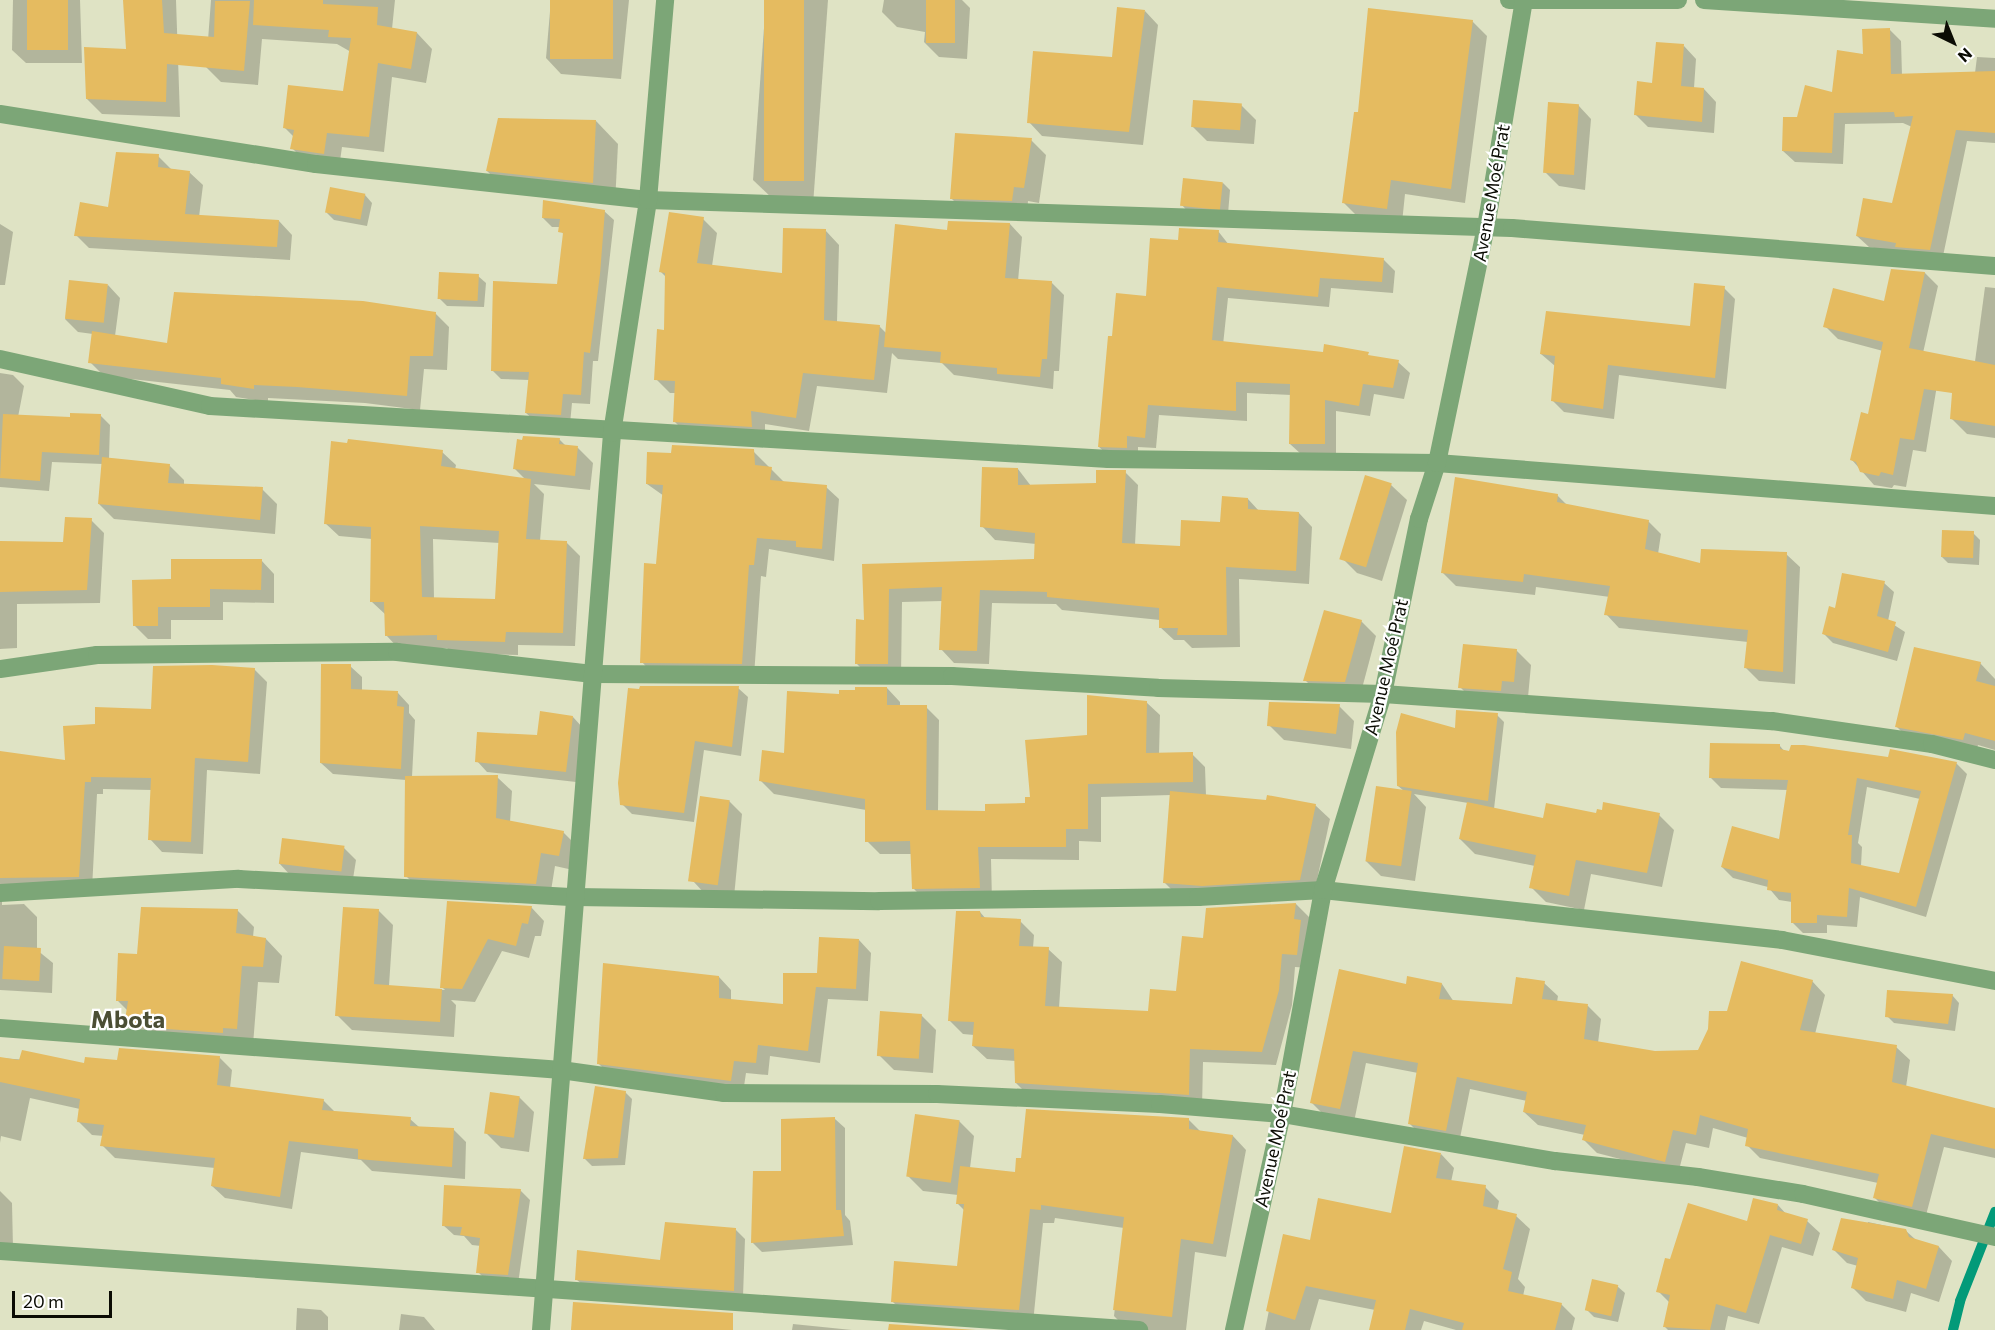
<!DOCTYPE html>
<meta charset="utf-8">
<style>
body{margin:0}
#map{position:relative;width:1995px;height:1330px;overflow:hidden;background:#dfe3c4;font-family:Commissioner,sans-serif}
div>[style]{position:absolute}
.shadow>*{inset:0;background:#0003}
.stream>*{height:10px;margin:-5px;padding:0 5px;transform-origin:5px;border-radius:5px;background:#039a79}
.building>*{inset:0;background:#e5bb60;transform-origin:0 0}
.street>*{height:18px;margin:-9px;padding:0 9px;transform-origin:9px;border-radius:9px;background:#7ca677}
span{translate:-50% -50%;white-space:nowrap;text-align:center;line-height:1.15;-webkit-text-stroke:4.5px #fff;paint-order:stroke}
.street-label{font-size:18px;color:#0b0c04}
.district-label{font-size:24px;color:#4b4e34;font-weight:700}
.north{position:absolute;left:1923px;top:12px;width:60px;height:60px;-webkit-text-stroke:4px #fff;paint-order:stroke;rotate:137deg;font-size:16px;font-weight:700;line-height:24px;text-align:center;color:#0b0c04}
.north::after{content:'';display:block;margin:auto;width:21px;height:27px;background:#0b0c04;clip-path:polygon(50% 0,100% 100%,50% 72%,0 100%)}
.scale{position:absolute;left:12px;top:1291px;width:100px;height:27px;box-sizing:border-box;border:3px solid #0b0c04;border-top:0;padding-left:8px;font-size:18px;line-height:21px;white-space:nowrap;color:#0b0c04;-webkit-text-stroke:4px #fff;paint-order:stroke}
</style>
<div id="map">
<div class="shadow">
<div style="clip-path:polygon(13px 0,80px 0,82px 63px,26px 63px,12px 50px)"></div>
<div style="clip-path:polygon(125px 0,176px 0,180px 117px,102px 114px,87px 99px,127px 51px)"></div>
<div style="clip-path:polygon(211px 0,395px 0,392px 29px,417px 33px,432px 49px,426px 83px,392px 77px,384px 152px,342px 147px,339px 168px,307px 163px,292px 148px,294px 137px,285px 128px,344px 93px,351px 52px,337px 44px,262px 39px,258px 85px,221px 82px,206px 67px)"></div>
<div style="clip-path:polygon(551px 0,629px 0,621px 79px,561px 74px,546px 58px)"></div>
<div style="clip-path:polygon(766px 0,828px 0,813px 205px,776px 202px,753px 180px)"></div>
<div style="clip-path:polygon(884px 0,962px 0,970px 8px,967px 59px,939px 57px,924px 42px,925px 32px,897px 27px,882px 12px)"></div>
<div style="clip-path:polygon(1145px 11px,1158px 25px,1143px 145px,1042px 136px,1029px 122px,1114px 58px)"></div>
<div style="clip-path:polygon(1472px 21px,1487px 36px,1465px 203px,1405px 194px,1402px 223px,1359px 218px,1344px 203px,1359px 114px)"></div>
<div style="clip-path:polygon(1889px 29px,1901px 41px,1902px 75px,1975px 73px,1977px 57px,1995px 58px,1995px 143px,1967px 141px,1942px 261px,1869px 247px,1857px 236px,1893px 205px,1912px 127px,1903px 123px,1845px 124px,1843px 164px,1795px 162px,1783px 151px,1798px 119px,1833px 93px)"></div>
<div style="clip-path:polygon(1684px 46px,1696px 59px,1694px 88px,1704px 89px,1716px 102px,1714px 133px,1648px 127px,1635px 114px)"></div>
<div style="clip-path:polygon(1241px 105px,1256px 120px,1254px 144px,1207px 141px,1192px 126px)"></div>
<div style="clip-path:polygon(1578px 105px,1591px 119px,1585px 190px,1559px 186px,1545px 172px)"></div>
<div style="clip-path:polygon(596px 121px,618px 144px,615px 204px,510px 193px,487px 171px)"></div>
<div style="clip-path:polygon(1031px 140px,1046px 155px,1039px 203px,1028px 201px,1027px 215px,966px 213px,951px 198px)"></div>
<div style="clip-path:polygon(158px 156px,171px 169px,189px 172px,203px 185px,199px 217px,279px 221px,292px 235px,290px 260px,89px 248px,76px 235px,109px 208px)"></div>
<div style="clip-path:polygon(1223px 183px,1230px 190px,1228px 214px,1189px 213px,1182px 205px)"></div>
<div style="clip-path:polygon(365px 195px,372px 203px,367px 226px,334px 220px,327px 213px)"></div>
<div style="clip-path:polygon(604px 211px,614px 220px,598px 361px,593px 361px,590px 404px,572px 403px,570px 424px,536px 422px,526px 413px,529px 380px,501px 379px,492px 370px,559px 286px,564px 236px,560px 227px,552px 227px,543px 218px)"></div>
<div style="clip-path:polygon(703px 219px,717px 233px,712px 266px,784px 275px,826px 231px,839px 245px,837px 322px,879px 326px,887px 334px,948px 231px,1010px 224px,1022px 237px,1018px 281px,1051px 282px,1064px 295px,1059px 371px,1054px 371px,1053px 389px,954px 375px,942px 363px,898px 359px,892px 353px,887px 393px,817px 386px,809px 431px,765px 424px,765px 440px,688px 435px,674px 421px,676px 393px,670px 393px,656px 379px,666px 331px,666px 277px,661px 272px)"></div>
<div style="clip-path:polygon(0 224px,13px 232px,5px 285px,0 285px)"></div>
<div style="clip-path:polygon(1218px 231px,1229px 245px,1384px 260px,1395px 271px,1393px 293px,1331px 288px,1329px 307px,1228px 298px,1223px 345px,1398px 362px,1410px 373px,1404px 399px,1374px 394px,1370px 416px,1336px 411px,1336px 455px,1302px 455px,1290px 444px,1291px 395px,1247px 393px,1247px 421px,1159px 415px,1156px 448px,1138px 447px,1138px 459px,1111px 458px,1099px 447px,1113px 338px,1147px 298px,1179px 241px)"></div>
<div style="clip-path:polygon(1892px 271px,1925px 273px,1938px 286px,1923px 353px,1940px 367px,1926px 452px,1913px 450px,1906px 487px,1894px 485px,1892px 488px,1874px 485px,1852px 460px,1869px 416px,1883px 351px,1838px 339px,1825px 326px,1885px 302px)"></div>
<div style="clip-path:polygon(478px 276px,486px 283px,484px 307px,447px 306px,440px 299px)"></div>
<div style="clip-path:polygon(108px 285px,120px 298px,115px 336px,169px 345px,435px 313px,449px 327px,447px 370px,424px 369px,420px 410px,365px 403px,268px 398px,268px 402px,236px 397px,230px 390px,104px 376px,90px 362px,93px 334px,78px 332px,65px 319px)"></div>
<div style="clip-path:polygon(1985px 287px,1995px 288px,1995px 382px,1974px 369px)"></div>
<div style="clip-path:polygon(1724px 288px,1735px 299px,1726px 389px,1619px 375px,1614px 419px,1564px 412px,1553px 401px,1555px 366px,1541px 354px,1691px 328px)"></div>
<div style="clip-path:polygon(0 373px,13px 375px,24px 386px,18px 417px,72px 419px,100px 415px,110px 425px,109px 459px,169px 465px,184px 480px,184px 486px,262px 489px,277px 504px,275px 534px,114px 519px,99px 504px,103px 464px,52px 462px,49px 491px,0 487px)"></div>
<div style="clip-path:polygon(1995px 401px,1995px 438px,1967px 434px,1952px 419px)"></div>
<div style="clip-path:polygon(evenodd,559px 439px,566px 446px,578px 448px,593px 463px,590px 490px,534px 484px,544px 494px,540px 541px,566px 542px,580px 556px,575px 646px,518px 645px,518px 655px,452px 653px,447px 648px,399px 649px,386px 635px,386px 615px,372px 602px,372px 539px,339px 536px,325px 523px,442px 452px,456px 465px,455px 470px,526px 480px,515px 469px,559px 439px,433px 539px,500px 543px,497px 601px,434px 599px,433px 539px)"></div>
<div style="clip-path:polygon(753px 451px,784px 482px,826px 487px,839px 499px,834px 561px,769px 549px,766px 577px,761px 576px,754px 676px,654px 675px,642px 662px,658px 565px,664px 496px,647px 484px,673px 455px)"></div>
<div style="clip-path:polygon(1018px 469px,1031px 486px,1097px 485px,1125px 472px,1138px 485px,1135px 545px,1181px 548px,1221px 524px,1248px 499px,1259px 511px,1299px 513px,1312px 527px,1309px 584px,1239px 579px,1240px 647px,1192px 648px,1184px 640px,1174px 640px,1160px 627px,1160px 620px,1062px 610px,1056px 604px,992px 603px,989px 664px,954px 663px,941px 649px,943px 601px,902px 602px,901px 677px,870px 677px,857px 664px,865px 621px,864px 565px,1035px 560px,1036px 544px,995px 540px,982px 526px)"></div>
<div style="clip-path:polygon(1366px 477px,1391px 485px,1407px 500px,1382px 581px,1357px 573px,1342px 558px)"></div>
<div style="clip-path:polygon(1557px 495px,1567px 505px,1648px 521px,1661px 534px,1658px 554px,1701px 565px,1786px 554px,1800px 567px,1795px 684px,1759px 681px,1746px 668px,1748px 642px,1619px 628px,1606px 614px,1610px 597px,1536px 587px,1535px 595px,1456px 586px,1442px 572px)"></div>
<div style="clip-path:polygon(91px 520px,104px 533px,100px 603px,17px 604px,17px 648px,0 649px,0 543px,64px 543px)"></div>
<div style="clip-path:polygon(1973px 533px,1980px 540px,1979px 565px,1948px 563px,1941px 556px)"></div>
<div style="clip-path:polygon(261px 560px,274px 574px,274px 603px,223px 602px,223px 620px,171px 620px,171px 639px,148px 639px,135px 626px,172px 581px)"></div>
<div style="clip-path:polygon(1884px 583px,1894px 592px,1888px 621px,1905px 632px,1897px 661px,1833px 643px,1823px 633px,1836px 610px)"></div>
<div style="clip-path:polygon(1361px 621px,1376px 636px,1360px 696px,1320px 695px,1305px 680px)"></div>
<div style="clip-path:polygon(1516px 650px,1531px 665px,1528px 697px,1475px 702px,1460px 687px)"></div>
<div style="clip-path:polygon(1980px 663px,1995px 679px,1995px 750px,1978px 745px,1976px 753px,1910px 740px,1897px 727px)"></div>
<div style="clip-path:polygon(350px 666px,362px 677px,362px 691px,398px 693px,409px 705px,409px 713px,415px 720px,412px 777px,497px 777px,512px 791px,510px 822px,563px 832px,578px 847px,573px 870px,555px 866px,550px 897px,420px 890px,406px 876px,406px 780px,333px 774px,321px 763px)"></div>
<div style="clip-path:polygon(254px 669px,267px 682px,260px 774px,207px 770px,203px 854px,162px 852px,150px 839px,152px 790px,103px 789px,103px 794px,97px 794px,92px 889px,2px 900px,2px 905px,24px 904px,37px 917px,37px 950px,53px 963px,52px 993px,0 990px,0 752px,66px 762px,96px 726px,152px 710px)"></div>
<div style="clip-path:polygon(738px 688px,748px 697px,741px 756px,704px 750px,694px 822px,632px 814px,622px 804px)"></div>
<div style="clip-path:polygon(887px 688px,900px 702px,900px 707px,926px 707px,939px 720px,938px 812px,987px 813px,1026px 804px,1089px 736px,1146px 702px,1160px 715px,1159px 755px,1192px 754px,1205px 767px,1206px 796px,1315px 805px,1330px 819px,1314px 894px,1179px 897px,1164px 882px,1171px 795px,1101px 797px,1101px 842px,1079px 841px,1079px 860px,991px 859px,992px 901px,927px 902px,914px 889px,912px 854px,880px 854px,867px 841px,866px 810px,774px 794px,761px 781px,840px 696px)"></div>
<div style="clip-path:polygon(1339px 706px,1354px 721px,1351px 749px,1284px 740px,1269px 725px)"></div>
<div style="clip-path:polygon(1497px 715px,1504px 722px,1494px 809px,1544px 820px,1659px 815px,1674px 830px,1662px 887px,1591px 874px,1584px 910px,1546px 902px,1531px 887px,1535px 866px,1475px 854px,1460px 839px,1468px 803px,1414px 794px,1426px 807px,1415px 881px,1381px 876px,1366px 861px,1404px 791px,1398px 786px,1456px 730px)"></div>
<div style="clip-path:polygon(573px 717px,583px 728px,576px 782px,487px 772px,477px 761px,538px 737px)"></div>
<div style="clip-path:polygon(evenodd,1780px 746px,1785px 752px,1956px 763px,1967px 774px,1926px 917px,1860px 897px,1857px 927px,1827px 925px,1827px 933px,1803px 933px,1792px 922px,1792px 902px,1779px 900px,1768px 887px,1733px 878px,1722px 867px,1780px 841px,1788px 790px,1721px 788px,1711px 778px,1780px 746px,1867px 787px,1920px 799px,1900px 875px,1861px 866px,1862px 847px,1858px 843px,1867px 787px)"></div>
<div style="clip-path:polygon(729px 801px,742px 814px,734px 897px,705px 894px,693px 881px)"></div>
<div style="clip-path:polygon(343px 847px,356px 860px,352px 885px,291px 876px,279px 863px)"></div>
<div style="clip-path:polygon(448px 903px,531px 907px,544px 921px,541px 936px,535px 936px,529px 958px,502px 951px,475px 1002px,451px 1000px,456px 1005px,454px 1037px,352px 1030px,337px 1015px,378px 910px,393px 925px,389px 986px,445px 990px,442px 987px)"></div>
<div style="clip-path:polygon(1296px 904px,1310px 918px,1311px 968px,1295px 967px,1292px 1005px,1276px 1065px,1203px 1062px,1202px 1108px,1030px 1097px,1016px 1083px,1016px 1061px,987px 1059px,973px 1046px,974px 1035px,963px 1034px,949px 1020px,980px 912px,986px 919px,1020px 921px,1034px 935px,1033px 948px,1048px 949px,1062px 962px,1059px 1008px,1150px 1013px,1177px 993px,1205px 940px,1207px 909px)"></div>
<div style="clip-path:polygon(237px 910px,254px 927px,253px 937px,266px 939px,282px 956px,279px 983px,258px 982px,253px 1045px,142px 1042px,125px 1025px,128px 1011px,118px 1001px,139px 956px)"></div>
<div style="clip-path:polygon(859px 940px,871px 953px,868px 1001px,828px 999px,820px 1063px,770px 1056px,768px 1075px,746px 1073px,743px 1093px,611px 1076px,598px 1063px,719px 977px,731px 990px,731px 1000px,785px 1006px)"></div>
<div style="clip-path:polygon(1340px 971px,1407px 985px,1442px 984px,1454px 1002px,1513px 1005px,1544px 983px,1558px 996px,1557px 1002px,1588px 1006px,1601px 1019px,1598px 1043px,1655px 1052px,1698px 1052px,1728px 1013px,1812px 981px,1825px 995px,1815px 1034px,1896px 1047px,1910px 1060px,1906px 1087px,1995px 1109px,1995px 1158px,1944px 1147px,1925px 1219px,1888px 1211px,1875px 1198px,1878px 1183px,1760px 1158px,1747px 1145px,1748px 1138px,1713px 1128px,1709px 1148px,1686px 1143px,1678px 1174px,1597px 1153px,1584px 1140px,1585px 1135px,1538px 1125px,1524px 1112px,1527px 1101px,1470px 1089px,1459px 1143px,1423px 1137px,1410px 1124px,1418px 1073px,1366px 1063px,1354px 1122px,1325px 1116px,1312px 1103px)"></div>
<div style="clip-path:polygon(1952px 995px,1959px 1003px,1955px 1031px,1894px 1023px,1887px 1016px)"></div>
<div style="clip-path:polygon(921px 1015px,936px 1030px,933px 1073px,894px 1070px,879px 1055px)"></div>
<div style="clip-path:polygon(219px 1057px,232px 1070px,230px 1088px,323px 1100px,336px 1113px,410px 1119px,419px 1127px,453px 1129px,466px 1142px,465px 1179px,372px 1171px,361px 1160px,301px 1152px,292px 1209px,225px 1198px,212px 1186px,215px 1168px,115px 1158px,102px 1145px,104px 1136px,92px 1135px,79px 1122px,80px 1109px,30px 1098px,21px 1141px,1px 1136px,0 1143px,0 1058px,85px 1064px)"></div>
<div style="clip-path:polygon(625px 1092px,632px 1099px,625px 1165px,592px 1166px,585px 1159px,588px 1129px)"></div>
<div style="clip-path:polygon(519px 1097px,534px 1112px,529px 1152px,501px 1148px,486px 1133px)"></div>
<div style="clip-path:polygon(835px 1119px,845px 1128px,845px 1215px,850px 1221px,853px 1245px,762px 1252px,752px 1242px,782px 1172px)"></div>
<div style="clip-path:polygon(1188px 1119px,1201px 1132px,1233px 1136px,1246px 1150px,1226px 1257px,1195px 1252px,1186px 1330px,1128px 1330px,1114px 1316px,1124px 1228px,1055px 1218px,1054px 1223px,1043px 1223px,1033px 1323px,906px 1315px,892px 1301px,958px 1268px,965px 1211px,957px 1203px,958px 1195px,923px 1191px,908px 1176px,959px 1121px,974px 1136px,970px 1168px,1017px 1173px)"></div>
<div style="clip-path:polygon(1441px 1154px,1454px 1168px,1451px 1182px,1485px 1187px,1499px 1201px,1497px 1211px,1516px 1216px,1530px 1229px,1518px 1279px,1525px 1287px,1523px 1296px,1561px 1304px,1575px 1318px,1572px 1330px,1456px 1330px,1424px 1321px,1421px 1330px,1373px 1330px,1375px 1310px,1319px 1299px,1310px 1330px,1265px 1330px,1284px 1236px,1311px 1242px,1392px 1215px)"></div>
<div style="clip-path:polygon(520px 1190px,530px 1200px,518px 1284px,488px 1282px,478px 1272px,481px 1246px,472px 1245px,464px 1236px,454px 1235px,443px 1225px)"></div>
<div style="clip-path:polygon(0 1191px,12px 1203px,13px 1248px,0 1248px)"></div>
<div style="clip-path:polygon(1778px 1205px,1787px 1215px,1807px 1221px,1820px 1233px,1813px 1256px,1782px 1247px,1759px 1324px,1728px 1316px,1725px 1330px,1668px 1330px,1664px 1326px,1670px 1303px,1658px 1291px,1671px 1261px)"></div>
<div style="clip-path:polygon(1868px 1222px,1905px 1230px,1916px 1240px,1939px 1247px,1952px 1261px,1939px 1302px,1911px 1293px,1906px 1312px,1866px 1301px,1852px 1287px,1858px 1266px,1847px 1263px,1834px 1250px,1867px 1227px)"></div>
<div style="clip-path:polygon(736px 1230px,745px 1239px,743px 1297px,586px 1288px,576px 1279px,662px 1262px)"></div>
<div style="clip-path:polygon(1617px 1286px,1625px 1293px,1618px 1322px,1594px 1317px,1587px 1310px)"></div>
<div style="clip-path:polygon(297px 1308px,321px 1310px,328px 1317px,328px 1330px,296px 1330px)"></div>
<div style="clip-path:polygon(401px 1314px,424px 1317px,435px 1330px,399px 1330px)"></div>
<div style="clip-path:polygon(793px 1324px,852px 1330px,792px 1330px)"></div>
</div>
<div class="stream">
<div style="left:1953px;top:1330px;width:30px;rotate:-76deg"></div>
<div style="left:1960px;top:1301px;width:96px;rotate:-68.5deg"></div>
</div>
<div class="building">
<div style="left:27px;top:0;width:41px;height:50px"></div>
<div style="clip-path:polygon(123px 0,162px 0,164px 33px,214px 37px,215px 1px,250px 1px,244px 71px,167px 64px,166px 102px,86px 99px,84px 47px,126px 49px)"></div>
<div style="clip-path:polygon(254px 0,323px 0,323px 4px,378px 7px,377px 25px,417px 32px,411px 69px,378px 63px,369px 137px,327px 133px,324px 154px,290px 149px,294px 130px,283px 128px,288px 85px,343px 91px,351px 38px,328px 37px,329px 30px,253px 25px)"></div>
<div style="left:550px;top:0;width:63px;height:59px"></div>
<div style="left:764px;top:0;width:40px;height:181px"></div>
<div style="left:926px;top:0;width:29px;height:43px"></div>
<div style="clip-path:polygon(1117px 7px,1145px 10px,1129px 132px,1027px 123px,1033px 51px,1112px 57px)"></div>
<div style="clip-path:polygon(1368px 8px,1473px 20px,1451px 189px,1391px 180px,1387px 209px,1342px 203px,1354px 112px,1358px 112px)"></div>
<div style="clip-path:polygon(1890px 28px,1891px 74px,1995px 71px,1995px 133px,1956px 130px,1930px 250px,1895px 247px,1896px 243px,1856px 236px,1863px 198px,1892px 203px,1913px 116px,1895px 117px,1894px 112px,1834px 113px,1832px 153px,1782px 151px,1783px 117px,1797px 117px,1805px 85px,1832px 92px,1837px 50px,1863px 54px,1862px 29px)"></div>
<div style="clip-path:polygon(1656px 42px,1684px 44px,1681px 86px,1704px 88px,1702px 122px,1634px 115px,1637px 81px,1652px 83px)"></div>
<div style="left:1193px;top:100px;width:49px;height:27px;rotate:4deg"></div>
<div style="left:1548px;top:102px;width:31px;height:71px;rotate:4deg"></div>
<div style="clip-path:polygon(498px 118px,596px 120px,593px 183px,486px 171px)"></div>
<div style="clip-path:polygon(955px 133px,1032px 138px,1024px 188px,1014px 187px,1012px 201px,950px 199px)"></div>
<div style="clip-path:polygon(116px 152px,159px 154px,158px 167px,190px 171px,185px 214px,279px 220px,277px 247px,74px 236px,80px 202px,108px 207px)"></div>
<div style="left:1183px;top:178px;width:40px;height:28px;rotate:6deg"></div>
<div style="left:330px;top:187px;width:36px;height:26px;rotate:11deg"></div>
<div style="clip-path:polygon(543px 200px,605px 210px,600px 274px,590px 353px,584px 352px,581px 395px,563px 394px,561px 415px,525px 413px,529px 372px,491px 371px,493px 281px,557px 284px,563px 233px,558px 232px,560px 219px,542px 218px)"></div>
<div style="clip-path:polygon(669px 212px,704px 217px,697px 263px,782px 273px,783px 228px,826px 229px,824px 320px,880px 325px,874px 380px,803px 373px,796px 418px,751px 411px,752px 427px,673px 422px,675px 381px,654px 380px,657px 329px,664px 330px,665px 273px,659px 272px)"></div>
<div style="clip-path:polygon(948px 221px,1010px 223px,1005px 278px,1052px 281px,1047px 359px,1042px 359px,1040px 377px,997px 374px,997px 368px,940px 363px,941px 352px,884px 347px,895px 224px,947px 230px)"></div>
<div style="clip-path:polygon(1179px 228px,1219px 230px,1218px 242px,1384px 258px,1382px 282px,1320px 278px,1318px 297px,1217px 287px,1212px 340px,1323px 352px,1324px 344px,1369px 352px,1368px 355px,1399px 360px,1393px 388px,1363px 384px,1359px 406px,1325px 400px,1325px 444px,1289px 444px,1290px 384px,1236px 382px,1236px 411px,1148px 405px,1145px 438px,1127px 436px,1127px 448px,1098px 447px,1108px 336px,1112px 336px,1116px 293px,1146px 296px,1150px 238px,1178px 240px)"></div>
<div style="clip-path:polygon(1891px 269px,1925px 272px,1909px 348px,1995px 365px,1995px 426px,1950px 419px,1952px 393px,1924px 389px,1914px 440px,1900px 438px,1893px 475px,1881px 472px,1879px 476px,1860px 472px,1856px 462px,1850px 460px,1861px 412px,1868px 414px,1883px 342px,1823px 327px,1833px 288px,1884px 301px)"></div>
<div style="left:439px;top:272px;width:40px;height:27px;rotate:3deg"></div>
<div style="left:69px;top:280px;width:39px;height:39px;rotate:6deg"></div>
<div style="clip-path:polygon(1694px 283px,1725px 286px,1715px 378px,1608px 365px,1603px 409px,1551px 401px,1555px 356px,1540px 354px,1546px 311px,1690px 326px)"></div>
<div style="clip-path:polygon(174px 292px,363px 301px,436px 312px,433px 356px,410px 356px,407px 396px,297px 387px,254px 385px,254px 389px,221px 384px,221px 378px,88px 363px,92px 331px,167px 343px)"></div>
<div style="clip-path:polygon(70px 413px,101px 414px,99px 455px,42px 452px,40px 481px,0 478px,3px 414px,70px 417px)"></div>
<div style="clip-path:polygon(523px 436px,560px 438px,559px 444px,578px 446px,575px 476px,513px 469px,517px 439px,522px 440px)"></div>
<div style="clip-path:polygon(evenodd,348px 439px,443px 450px,441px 466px,531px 479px,526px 539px,567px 541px,563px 633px,506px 632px,505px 642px,437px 640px,437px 635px,385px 636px,384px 602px,370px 602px,371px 527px,324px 524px,331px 441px,347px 443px,348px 439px,420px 526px,499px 531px,495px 599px,422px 597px,420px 526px)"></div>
<div style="clip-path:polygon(672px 445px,754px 449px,755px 465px,772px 467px,770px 480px,827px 485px,822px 549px,796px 547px,796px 541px,757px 538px,754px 565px,749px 565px,742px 664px,640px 663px,644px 563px,656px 564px,663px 485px,646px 484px,647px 452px,671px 453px)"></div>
<div style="clip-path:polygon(102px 457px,170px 464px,168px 483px,263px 487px,260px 520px,98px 504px)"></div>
<div style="clip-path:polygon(982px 467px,1018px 468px,1018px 485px,1096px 483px,1096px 470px,1126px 470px,1122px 543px,1180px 546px,1181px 520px,1220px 522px,1222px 496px,1248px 498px,1248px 509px,1299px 512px,1296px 571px,1226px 567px,1227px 635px,1177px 635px,1178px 628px,1159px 628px,1159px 608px,1047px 597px,1047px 592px,980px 590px,977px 651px,939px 650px,942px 587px,889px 589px,888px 664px,855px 664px,856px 619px,864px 620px,862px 564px,1034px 559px,1035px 533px,980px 527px)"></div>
<div style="left:1365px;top:475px;width:28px;height:88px;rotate:17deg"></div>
<div style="clip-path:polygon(1455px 477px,1558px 494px,1557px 502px,1649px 520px,1645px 549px,1700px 563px,1701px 549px,1787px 552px,1783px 672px,1744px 668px,1748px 630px,1604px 615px,1610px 586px,1524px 574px,1523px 582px,1441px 573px)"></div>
<div style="clip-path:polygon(65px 517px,92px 518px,87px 590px,0 592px,0 541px,63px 542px)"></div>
<div style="left:1942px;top:530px;width:32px;height:27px;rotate:2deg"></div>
<div style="clip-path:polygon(171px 559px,262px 559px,261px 590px,210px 589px,210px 607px,158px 607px,158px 626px,133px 626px,132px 580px,171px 579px)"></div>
<div style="clip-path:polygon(1842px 573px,1885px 581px,1877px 616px,1896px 622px,1888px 652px,1822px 634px,1829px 606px,1835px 608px)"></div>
<div style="clip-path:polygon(1324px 610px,1362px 620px,1345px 682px,1303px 681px)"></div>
<div style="clip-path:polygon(1463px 644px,1517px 649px,1514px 682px,1502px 681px,1501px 691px,1458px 688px)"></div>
<div style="clip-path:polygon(1914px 647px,1981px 662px,1976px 681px,1995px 686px,1995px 741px,1965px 733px,1963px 740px,1895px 727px)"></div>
<div style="clip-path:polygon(321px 664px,351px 664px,351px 689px,398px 691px,397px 706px,404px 707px,401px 769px,320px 763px)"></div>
<div style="clip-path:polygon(212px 665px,255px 668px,248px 762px,195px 758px,191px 842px,148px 840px,151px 778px,91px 777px,91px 782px,85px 782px,79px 877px,0 878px,0 751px,65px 760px,63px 726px,95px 724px,95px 707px,151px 709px,153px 666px)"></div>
<div style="clip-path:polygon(640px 686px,739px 686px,732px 747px,695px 741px,684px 813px,620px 805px,618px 783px,628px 688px,639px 689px)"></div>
<div style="clip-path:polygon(855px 687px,887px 687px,887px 705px,927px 705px,926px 810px,985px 811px,985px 804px,1025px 803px,1025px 797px,1030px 797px,1025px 740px,1087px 735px,1087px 695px,1147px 701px,1146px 753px,1193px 752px,1193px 782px,1088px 784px,1088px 829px,1066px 829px,1066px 847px,978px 847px,980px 888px,912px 889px,910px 841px,865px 842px,865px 799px,759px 781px,762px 750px,784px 753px,787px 691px,839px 694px,839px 690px,855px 690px)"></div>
<div style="clip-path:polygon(1269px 702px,1340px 704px,1336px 734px,1267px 726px)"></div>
<div style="clip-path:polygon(1456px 710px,1498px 713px,1488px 801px,1397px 786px,1396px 732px,1401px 713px,1455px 728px)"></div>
<div style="clip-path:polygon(540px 711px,573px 716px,566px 772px,475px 762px,477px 732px,537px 735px)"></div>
<div style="clip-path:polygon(evenodd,1710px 743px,1780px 744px,1780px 749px,1789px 751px,1791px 745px,1804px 745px,1888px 757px,1890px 749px,1957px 762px,1916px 907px,1849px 888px,1847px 917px,1817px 915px,1817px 923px,1791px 923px,1791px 893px,1767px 890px,1768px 880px,1721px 867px,1732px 826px,1779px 839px,1788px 780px,1709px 778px,1710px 743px,1857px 778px,1921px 791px,1899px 873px,1851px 863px,1852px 835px,1848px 835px,1857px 778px)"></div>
<div style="clip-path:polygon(498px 775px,496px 818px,564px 831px,559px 856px,541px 853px,536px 884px,404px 877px,405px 776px)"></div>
<div style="left:1376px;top:786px;width:36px;height:76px;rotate:8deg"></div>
<div style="clip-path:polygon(1170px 791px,1266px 800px,1267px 795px,1316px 804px,1300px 880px,1202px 886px,1163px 883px)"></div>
<div style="left:700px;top:796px;width:30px;height:86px;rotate:8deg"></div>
<div style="clip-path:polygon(1467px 802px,1543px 818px,1546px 803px,1596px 813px,1597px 809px,1602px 810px,1603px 802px,1660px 813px,1647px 873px,1576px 860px,1569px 896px,1529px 888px,1536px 855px,1459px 839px)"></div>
<div style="left:282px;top:838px;width:63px;height:26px;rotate:7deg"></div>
<div style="clip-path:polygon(447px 901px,532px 906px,528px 924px,522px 923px,516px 946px,488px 939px,462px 989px,440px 988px)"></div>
<div style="clip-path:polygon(1296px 903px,1294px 919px,1301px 920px,1297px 955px,1282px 954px,1279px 990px,1262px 1052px,1190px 1049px,1189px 1095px,1015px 1083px,1014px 1049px,972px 1046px,974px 1022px,948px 1021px,956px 911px,980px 911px,981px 917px,1021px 919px,1019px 946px,1049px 947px,1045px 1006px,1148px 1011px,1150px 989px,1176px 991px,1182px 936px,1203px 938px,1206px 908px)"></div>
<div style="clip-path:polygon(141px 907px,238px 909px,236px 933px,266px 938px,263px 967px,242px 966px,237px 1029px,223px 1028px,223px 1033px,124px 1026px,128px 1001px,116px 1001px,118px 953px,137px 954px)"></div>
<div style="clip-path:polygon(343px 907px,379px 909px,374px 984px,442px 989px,440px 1022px,335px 1016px)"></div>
<div style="clip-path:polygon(819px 937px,859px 939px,856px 989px,816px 987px,808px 1051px,758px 1045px,756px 1063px,734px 1061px,731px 1081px,597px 1064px,603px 963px,719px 976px,719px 998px,783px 1004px,783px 973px,817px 973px)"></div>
<div style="left:4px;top:946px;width:37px;height:33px;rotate:3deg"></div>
<div style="clip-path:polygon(1741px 961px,1813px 980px,1800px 1030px,1897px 1045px,1892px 1082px,1995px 1108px,1995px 1149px,1931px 1134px,1912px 1207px,1873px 1198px,1879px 1174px,1745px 1146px,1748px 1129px,1700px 1115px,1696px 1135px,1673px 1130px,1665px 1162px,1582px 1140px,1586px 1125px,1523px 1112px,1527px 1092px,1457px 1077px,1446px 1131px,1408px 1124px,1418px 1063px,1353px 1051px,1340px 1109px,1310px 1103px,1339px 969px,1406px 984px,1407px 976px,1442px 983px,1439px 999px,1512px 1004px,1516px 977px,1545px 981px,1542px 999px,1588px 1004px,1584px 1039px,1655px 1051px,1698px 1050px,1708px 1029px,1709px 1011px,1727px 1011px)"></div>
<div style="clip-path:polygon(1887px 990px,1953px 994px,1948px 1024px,1885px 1017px)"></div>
<div style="left:880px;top:1011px;width:42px;height:45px;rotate:4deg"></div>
<div style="clip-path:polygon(119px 1048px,220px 1056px,217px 1085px,324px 1099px,322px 1110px,411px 1117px,410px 1126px,454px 1128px,452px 1167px,358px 1159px,358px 1149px,289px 1141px,280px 1197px,211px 1186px,215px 1158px,100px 1146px,104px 1125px,77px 1122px,80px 1099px,0 1082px,0 1057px,19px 1060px,22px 1050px,84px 1063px,85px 1057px,117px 1060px)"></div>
<div style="clip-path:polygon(595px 1086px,626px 1091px,618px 1158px,583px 1159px)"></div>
<div style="left:490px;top:1092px;width:30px;height:42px;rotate:8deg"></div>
<div style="clip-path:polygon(1026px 1109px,1189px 1118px,1189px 1129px,1233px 1135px,1213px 1244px,1181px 1239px,1172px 1317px,1113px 1310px,1124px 1217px,1041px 1205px,1041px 1210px,1030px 1209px,1019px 1310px,891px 1302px,894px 1261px,957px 1266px,964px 1204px,956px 1204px,960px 1166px,1015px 1172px,1016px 1158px,1021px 1158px)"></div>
<div style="left:915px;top:1114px;width:45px;height:63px;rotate:8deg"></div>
<div style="clip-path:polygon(835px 1117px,836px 1210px,841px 1210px,844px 1236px,751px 1243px,753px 1171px,781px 1171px,781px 1119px)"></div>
<div style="clip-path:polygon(1404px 1146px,1441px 1153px,1436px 1178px,1486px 1185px,1483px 1206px,1517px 1214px,1503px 1269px,1512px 1272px,1508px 1291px,1562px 1303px,1555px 1330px,1462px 1330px,1464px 1323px,1410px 1309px,1405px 1330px,1369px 1330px,1376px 1300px,1306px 1286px,1295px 1320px,1266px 1311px,1283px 1234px,1310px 1240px,1318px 1198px,1391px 1213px)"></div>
<div style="clip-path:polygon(444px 1185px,521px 1189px,508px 1275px,476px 1273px,480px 1238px,460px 1235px,462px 1227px,442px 1226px)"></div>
<div style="clip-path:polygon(1753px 1198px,1778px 1204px,1777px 1210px,1808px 1219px,1801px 1244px,1770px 1235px,1746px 1313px,1716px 1304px,1710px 1330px,1663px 1327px,1670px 1295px,1656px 1292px,1665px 1258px,1670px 1259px,1688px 1203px,1747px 1221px)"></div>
<div style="clip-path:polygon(1841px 1218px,1906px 1229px,1909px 1237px,1939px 1246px,1926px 1289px,1897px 1280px,1893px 1299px,1851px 1288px,1858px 1258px,1832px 1250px)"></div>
<div style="clip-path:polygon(665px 1222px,736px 1228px,734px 1291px,575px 1280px,577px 1250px,660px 1260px)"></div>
<div style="left:1592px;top:1279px;width:27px;height:32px;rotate:13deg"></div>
<div style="clip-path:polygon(573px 1302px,733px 1313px,733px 1330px,571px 1330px)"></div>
<div style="clip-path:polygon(889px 1324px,976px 1330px,888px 1330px)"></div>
</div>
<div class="street">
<div style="left:1509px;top:0;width:169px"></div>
<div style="left:1704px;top:0;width:292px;rotate:3.7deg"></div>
<div style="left:0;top:114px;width:320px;rotate:9deg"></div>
<div style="left:316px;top:164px;width:334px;rotate:6.2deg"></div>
<div style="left:648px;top:200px;width:864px;rotate:1.86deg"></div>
<div style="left:1512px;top:228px;width:484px;rotate:4.5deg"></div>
<div style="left:0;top:359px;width:215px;rotate:12.6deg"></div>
<div style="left:210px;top:406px;width:900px;rotate:3.38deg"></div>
<div style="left:1108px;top:459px;width:329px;rotate:0.7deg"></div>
<div style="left:1437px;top:463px;width:560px;rotate:4.41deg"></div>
<div style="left:0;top:669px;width:98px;rotate:-8.2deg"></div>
<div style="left:97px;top:655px;width:300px;rotate:-0.6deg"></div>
<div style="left:397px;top:652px;width:197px;rotate:6.4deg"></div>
<div style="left:593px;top:674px;width:359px;rotate:0.3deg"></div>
<div style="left:952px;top:676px;width:206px;rotate:3.3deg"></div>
<div style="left:1158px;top:688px;width:225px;rotate:1.5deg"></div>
<div style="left:1383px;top:694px;width:390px;rotate:4deg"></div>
<div style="left:1772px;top:721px;width:162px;rotate:8.2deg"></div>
<div style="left:1932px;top:744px;width:65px;rotate:14.3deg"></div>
<div style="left:0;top:893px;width:239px;rotate:-3.4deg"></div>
<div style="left:239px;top:879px;width:336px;rotate:3.1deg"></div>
<div style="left:575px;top:897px;width:304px;rotate:0.8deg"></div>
<div style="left:879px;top:901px;width:319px;rotate:-0.7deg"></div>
<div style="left:1198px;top:897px;width:125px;rotate:-3.2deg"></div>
<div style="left:1323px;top:890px;width:462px;rotate:6.2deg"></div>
<div style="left:1782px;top:940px;width:217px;rotate:10.9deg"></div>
<div style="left:0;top:1028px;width:563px;rotate:4.28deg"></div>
<div style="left:561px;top:1070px;width:165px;rotate:8deg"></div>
<div style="left:724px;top:1093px;width:213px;rotate:0.3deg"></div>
<div style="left:937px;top:1094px;width:223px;rotate:2.6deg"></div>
<div style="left:1160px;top:1104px;width:122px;rotate:4.7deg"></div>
<div style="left:1282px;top:1114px;width:277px;rotate:9.8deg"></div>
<div style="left:1555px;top:1161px;width:144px;rotate:6.4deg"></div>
<div style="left:1698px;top:1177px;width:106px;rotate:9.2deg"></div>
<div style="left:1803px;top:1194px;width:197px;rotate:12.6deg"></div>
<div style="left:0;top:1251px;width:1142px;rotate:3.97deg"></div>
<div style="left:541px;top:1330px;width:900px;rotate:-85.47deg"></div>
<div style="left:612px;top:433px;width:236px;rotate:-81.2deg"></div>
<div style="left:648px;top:200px;width:201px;rotate:-85.1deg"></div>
<div style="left:1234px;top:1330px;width:221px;rotate:-77.5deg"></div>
<div style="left:1282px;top:1114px;width:228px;rotate:-79.6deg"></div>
<div style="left:1323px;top:890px;width:205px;rotate:-73deg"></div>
<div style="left:1383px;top:694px;width:179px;rotate:-78.4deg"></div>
<div style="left:1419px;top:519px;width:59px;rotate:-72.2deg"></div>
<div style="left:1437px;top:463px;width:241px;rotate:-78.3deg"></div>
<div style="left:1486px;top:227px;width:230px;rotate:-80.5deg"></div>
</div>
<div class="street-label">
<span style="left:1491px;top:193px;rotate:-80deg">Avenue Moé Prat</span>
<span style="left:1386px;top:667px;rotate:-77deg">Avenue Moé Prat</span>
<span style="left:1275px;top:1139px;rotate:-78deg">Avenue Moé Prat</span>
</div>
<div class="district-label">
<span style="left:128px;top:1019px">Mbota</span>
</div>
<div class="north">N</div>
<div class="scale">20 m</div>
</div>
